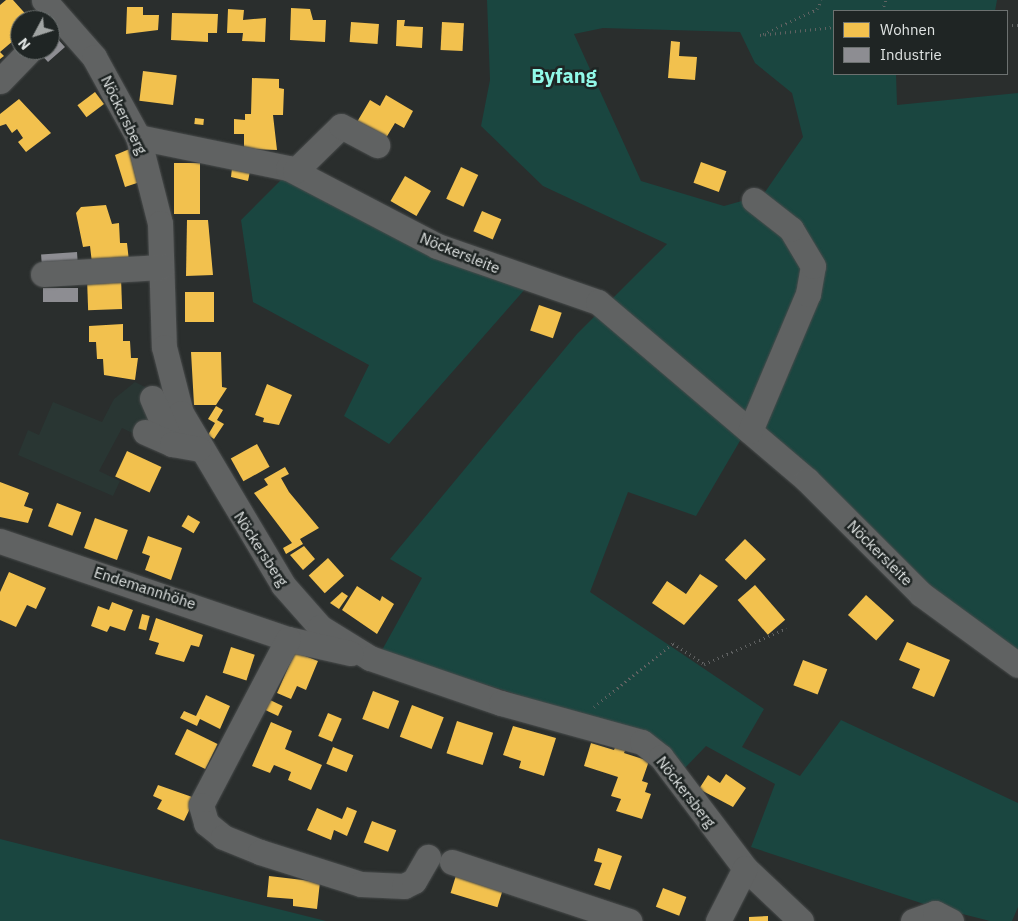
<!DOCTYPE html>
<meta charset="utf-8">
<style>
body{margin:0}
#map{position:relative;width:1018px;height:921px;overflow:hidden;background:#2a2e2d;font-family:"IBM Plex Sans",sans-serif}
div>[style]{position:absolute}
.built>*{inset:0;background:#293633}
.green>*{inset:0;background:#1a4640}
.homes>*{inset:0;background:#f2c14e;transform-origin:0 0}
.industry>*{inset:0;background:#8d8d92;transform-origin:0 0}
.path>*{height:3px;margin-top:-1.5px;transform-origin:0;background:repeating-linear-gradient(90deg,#606262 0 1px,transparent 0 5px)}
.roads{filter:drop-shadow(0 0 1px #484b4b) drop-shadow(0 0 1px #484b4b)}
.minor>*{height:25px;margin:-12.5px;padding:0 12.5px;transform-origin:12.5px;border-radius:12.5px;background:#606262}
span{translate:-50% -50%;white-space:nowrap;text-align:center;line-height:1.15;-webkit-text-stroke:5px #1f2524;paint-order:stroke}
.street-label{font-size:15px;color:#dfe3e2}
.district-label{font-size:20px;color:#91f9e8;font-weight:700}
.legend{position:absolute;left:833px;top:10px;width:175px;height:65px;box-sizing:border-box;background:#1f2524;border:1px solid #6c7170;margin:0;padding:6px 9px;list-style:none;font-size:15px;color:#dfe3e2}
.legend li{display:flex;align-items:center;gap:10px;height:25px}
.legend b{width:25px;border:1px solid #6c7170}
.north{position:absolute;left:10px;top:10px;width:50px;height:50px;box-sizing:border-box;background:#1f2524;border:1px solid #6c7170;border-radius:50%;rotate:230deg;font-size:14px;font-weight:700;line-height:20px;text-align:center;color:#dfe3e2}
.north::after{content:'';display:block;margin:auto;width:18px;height:22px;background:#a0a4a3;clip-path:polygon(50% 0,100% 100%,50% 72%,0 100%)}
</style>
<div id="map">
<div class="built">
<div style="clip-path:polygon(135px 382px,155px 392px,145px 439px,122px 428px,99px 471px,120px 481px,113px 496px,18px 455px,28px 430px,39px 435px,53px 402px,102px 422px,114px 399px)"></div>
</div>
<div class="green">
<div style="clip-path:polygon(evenodd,487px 0,997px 0,995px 11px,834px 11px,834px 74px,896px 74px,897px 105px,1018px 93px,1018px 660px,744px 434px,696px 516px,628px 492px,590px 592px,764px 709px,742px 747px,800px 776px,841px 720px,1018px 803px,1018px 907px,1012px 921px,990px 921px,927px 905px,751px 847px,775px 784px,706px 746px,683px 770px,586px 716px,381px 652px,422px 578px,390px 559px,577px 334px,667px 244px,543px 186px,481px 126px,490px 80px,487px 0,603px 28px,740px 32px,755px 63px,792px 93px,803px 137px,763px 195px,724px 206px,641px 181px,574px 34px,603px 28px)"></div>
<div style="clip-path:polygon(287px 174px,526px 288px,389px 444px,344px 416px,369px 365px,253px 302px,241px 220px)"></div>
<div style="clip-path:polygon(0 839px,326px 921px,0 921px)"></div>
</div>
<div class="homes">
<div style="clip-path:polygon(6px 0,13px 0,31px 20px,20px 20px,20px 35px,0 52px,4px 56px,0 59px,0 5px)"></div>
<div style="clip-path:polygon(127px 7px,143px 7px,143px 15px,159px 15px,158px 30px,126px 34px)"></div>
<div style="clip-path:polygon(291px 8px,310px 9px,313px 20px,326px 20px,325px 42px,290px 40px)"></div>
<div style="clip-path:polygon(228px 9px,244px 10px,243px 20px,266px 18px,265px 42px,242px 41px,243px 33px,227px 33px)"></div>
<div style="clip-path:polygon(172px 13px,218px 14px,217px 33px,208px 33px,208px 42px,171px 40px)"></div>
<div style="clip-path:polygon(397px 20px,405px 20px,404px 26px,423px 27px,422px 48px,396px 46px)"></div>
<div style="left:351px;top:22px;width:28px;height:20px;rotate:4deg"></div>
<div style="left:442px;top:22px;width:22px;height:28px;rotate:3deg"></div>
<div style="clip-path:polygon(671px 41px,680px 42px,679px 56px,697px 57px,695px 80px,668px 78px)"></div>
<div style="left:143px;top:71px;width:34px;height:30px;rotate:7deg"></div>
<div style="clip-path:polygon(252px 78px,279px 79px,279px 88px,284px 89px,283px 115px,273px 115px,277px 150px,244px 149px,244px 134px,234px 134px,234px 119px,245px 120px,245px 114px,251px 114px)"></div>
<div style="left:95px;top:92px;width:15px;height:22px;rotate:53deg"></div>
<div style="clip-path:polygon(386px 95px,413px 111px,404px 128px,395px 123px,386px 138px,357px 122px,370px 100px,380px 106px)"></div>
<div style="clip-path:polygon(19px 99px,51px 133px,26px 152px,18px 142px,23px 138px,17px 129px,12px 133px,6px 124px,0 126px,0 114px)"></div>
<div style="left:195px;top:118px;width:9px;height:6px;rotate:6deg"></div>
<div style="clip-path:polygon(132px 148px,140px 182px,125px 187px,115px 155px)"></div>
<div style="left:701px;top:162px;width:27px;height:22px;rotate:20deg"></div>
<div style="left:174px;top:163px;width:26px;height:51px"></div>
<div style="left:461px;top:167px;width:19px;height:35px;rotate:25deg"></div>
<div style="clip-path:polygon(232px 168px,250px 171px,248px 181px,231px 177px)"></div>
<div style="left:405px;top:176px;width:30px;height:29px;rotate:30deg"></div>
<div style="clip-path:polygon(106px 205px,112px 224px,119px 223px,120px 243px,127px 243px,129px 261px,92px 263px,90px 246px,83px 247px,76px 213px,81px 207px)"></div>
<div style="left:482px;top:211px;width:21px;height:22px;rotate:23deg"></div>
<div style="clip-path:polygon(187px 220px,208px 220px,213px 275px,186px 276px)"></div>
<div style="left:121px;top:277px;width:32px;height:34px;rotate:88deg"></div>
<div style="left:185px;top:292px;width:29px;height:30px"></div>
<div style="left:539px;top:305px;width:24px;height:27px;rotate:19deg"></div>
<div style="clip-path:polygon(123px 324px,123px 341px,130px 341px,131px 358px,138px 358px,135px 380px,104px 375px,103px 359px,97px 359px,96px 342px,89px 342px,89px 326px)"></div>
<div style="clip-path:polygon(191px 352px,221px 352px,222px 387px,227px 388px,216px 405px,194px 405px)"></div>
<div style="clip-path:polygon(267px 384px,292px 395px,279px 425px,263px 422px,264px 418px,255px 415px)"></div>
<div style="clip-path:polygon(216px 406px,223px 410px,217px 420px,224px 424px,214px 439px,208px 435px,215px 423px,208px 419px)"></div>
<div style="left:257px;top:444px;width:26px;height:30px;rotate:61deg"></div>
<div style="left:127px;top:451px;width:38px;height:28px;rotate:25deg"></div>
<div style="clip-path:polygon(285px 467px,289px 474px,281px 478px,289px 492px,319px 528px,300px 539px,303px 544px,286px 554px,283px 548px,292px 543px,254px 493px,268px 485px,264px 479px)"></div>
<div style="clip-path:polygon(0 482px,29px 493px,24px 506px,33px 509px,28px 523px,0 517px)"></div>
<div style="left:57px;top:503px;width:26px;height:25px;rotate:21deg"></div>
<div style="left:188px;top:515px;width:14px;height:13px;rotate:30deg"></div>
<div style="left:95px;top:518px;width:35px;height:32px;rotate:20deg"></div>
<div style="clip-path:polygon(148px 536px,182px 548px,171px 580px,145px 570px,150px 556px,142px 553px)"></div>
<div style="left:745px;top:539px;width:29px;height:29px;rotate:44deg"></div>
<div style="clip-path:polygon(304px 546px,315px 559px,303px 570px,290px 555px)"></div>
<div style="left:328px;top:558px;width:24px;height:26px;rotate:48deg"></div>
<div style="clip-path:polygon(9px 572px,46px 588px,36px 609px,27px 605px,16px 627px,0 620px,0 592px)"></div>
<div style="clip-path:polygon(700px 574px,718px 586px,684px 625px,652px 603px,667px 581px,686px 594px)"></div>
<div style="left:755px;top:585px;width:46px;height:23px;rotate:49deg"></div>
<div style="clip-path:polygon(357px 586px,380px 601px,382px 596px,394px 604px,377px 634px,342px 610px)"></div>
<div style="clip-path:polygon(342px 592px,348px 596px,339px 609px,330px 603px)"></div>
<div style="left:866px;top:595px;width:38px;height:27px;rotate:42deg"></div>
<div style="clip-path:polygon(112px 602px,133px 610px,125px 631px,110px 626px,107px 632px,91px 626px,98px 606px,109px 610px)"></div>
<div style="left:142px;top:614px;width:8px;height:15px;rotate:14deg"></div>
<div style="clip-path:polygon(156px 618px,203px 635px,199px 647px,191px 645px,184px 662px,155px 654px,159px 643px,149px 640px)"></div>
<div style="clip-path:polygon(907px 642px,950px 660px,934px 697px,912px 688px,920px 669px,899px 660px)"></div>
<div style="left:231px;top:647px;width:25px;height:27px;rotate:18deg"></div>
<div style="clip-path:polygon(295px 652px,318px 661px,306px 690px,297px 686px,291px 699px,277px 693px)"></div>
<div style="left:803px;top:660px;width:26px;height:27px;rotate:21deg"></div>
<div style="left:373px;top:691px;width:28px;height:30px;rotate:21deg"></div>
<div style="clip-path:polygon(206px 695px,230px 706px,220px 729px,200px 719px,197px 726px,180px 718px,184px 711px,196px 716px)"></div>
<div style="left:270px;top:700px;width:14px;height:11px;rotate:25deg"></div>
<div style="left:412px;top:705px;width:34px;height:34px;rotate:21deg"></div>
<div style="left:328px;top:713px;width:15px;height:25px;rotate:23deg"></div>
<div style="left:457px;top:721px;width:38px;height:34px;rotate:18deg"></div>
<div style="clip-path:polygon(271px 722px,292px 731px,285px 749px,322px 765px,311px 790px,288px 780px,291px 772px,274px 765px,270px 773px,252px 766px)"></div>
<div style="clip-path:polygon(513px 726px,556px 738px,544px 776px,519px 768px,521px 761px,503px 755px)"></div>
<div style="left:187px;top:729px;width:34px;height:28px;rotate:26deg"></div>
<div style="clip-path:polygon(591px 743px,614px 750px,617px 743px,627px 746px,624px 753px,649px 761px,642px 781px,648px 783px,645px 792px,651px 794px,642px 819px,616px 811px,621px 799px,611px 796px,618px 777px,584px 766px)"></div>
<div style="left:333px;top:747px;width:22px;height:18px;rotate:22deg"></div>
<div style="clip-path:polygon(726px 774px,746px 788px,733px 807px,699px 789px,708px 775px,720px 783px)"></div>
<div style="clip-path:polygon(158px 785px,195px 798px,184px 821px,157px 809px,162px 800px,153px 796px)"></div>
<div style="clip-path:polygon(347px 807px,357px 811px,347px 836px,334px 830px,331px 840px,307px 830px,317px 808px,342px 819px)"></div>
<div style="left:372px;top:821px;width:26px;height:23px;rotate:21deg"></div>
<div style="clip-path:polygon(598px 848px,622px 856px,610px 890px,594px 885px,602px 863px,594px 861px)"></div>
<div style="left:457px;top:872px;width:49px;height:22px;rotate:17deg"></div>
<div style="clip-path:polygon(269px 876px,320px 882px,317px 909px,293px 906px,293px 899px,267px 897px)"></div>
<div style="left:663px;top:888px;width:25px;height:20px;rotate:21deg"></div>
<div style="clip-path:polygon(768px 916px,768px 921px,749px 921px,749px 917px)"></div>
</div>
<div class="industry">
<div style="clip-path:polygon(55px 36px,65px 47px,48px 62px,38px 51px,50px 50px)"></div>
<div style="left:77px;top:252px;width:15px;height:36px;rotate:86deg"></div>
<div style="left:78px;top:288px;width:14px;height:35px;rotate:90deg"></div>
</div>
<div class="path">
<div style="left:882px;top:11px;width:12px;rotate:-70deg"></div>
<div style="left:1007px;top:25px;width:11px"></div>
<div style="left:763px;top:34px;width:60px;rotate:-24.8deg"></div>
<div style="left:817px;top:9px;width:10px;rotate:-66deg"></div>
<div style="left:760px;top:35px;width:74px;rotate:-6.2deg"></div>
<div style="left:594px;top:707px;width:102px;rotate:-39deg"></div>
<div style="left:673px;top:643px;width:37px;rotate:34deg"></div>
<div style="left:704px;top:664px;width:90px;rotate:-23.4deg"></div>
</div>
<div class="roads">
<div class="minor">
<div style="left:44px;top:0;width:76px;rotate:48.7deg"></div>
<div style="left:94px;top:57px;width:91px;rotate:61.2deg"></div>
<div style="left:138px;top:137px;width:89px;rotate:75.7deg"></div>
<div style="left:160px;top:223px;width:124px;rotate:88.2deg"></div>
<div style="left:164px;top:347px;width:68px;rotate:75.6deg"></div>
<div style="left:181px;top:413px;width:200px;rotate:59.3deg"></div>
<div style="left:283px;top:585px;width:56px;rotate:48.6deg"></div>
<div style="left:320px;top:627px;width:59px;rotate:31.8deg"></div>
<div style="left:370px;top:658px;width:139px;rotate:19deg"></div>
<div style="left:501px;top:703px;width:146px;rotate:15.5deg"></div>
<div style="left:642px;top:742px;width:24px;rotate:38deg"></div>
<div style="left:661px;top:757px;width:139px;rotate:52.9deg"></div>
<div style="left:745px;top:868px;width:77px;rotate:43.4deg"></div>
<div style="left:0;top:81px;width:43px;rotate:-45.9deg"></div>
<div style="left:138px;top:137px;width:153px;rotate:11.7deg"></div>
<div style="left:288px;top:168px;width:168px;rotate:27.6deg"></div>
<div style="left:437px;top:246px;width:170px;rotate:19.2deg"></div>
<div style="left:598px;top:302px;width:275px;rotate:40.4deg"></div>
<div style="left:807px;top:480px;width:161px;rotate:45deg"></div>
<div style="left:921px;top:594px;width:120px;rotate:36.2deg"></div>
<div style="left:295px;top:171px;width:64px;rotate:-44.4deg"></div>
<div style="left:341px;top:126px;width:41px;rotate:27.8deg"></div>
<div style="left:43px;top:274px;width:118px;rotate:-3.4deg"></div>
<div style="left:152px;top:398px;width:50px;rotate:66.5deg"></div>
<div style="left:750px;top:431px;width:149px;rotate:-67.1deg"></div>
<div style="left:808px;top:294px;width:28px;rotate:-80deg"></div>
<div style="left:813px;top:266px;width:43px;rotate:-120.7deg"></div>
<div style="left:791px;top:229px;width:47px;rotate:-141.9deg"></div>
<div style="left:145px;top:432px;width:30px;rotate:24deg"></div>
<div style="left:172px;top:444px;width:27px;rotate:10deg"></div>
<div style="left:0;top:541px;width:304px;rotate:18.8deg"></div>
<div style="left:288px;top:639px;width:64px;rotate:12.7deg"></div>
<div style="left:288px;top:639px;width:187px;rotate:117.7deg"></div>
<div style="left:201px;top:805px;width:19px;rotate:74deg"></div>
<div style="left:206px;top:823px;width:22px;rotate:39deg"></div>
<div style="left:223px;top:837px;width:40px;rotate:22deg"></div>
<div style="left:260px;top:852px;width:106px;rotate:17.6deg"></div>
<div style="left:361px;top:884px;width:43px;rotate:2.7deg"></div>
<div style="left:404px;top:886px;width:11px;rotate:-27deg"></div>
<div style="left:414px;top:881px;width:28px;rotate:-60deg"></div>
<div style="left:452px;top:862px;width:187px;rotate:18.4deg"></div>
<div style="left:718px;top:921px;width:59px;rotate:-63deg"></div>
<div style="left:913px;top:921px;width:23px;rotate:-20deg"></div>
<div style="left:935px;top:913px;width:18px;rotate:27deg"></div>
</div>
</div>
<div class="street-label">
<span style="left:124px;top:115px;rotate:64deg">Nöckersberg</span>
<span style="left:460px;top:253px;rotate:22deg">Nöckersleite</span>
<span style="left:261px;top:549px;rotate:57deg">Nöckersberg</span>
<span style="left:880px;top:553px;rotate:45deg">Nöckersleite</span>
<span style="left:145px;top:588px;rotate:18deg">Endemannhöhe</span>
<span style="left:686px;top:792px;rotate:52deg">Nöckersberg</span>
</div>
<div class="district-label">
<span style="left:564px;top:75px">Byfang</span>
</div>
<ul class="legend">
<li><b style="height:14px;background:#f2c14e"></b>Wohnen</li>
<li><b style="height:14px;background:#8d8d92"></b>Industrie</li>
</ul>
<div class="north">N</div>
</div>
